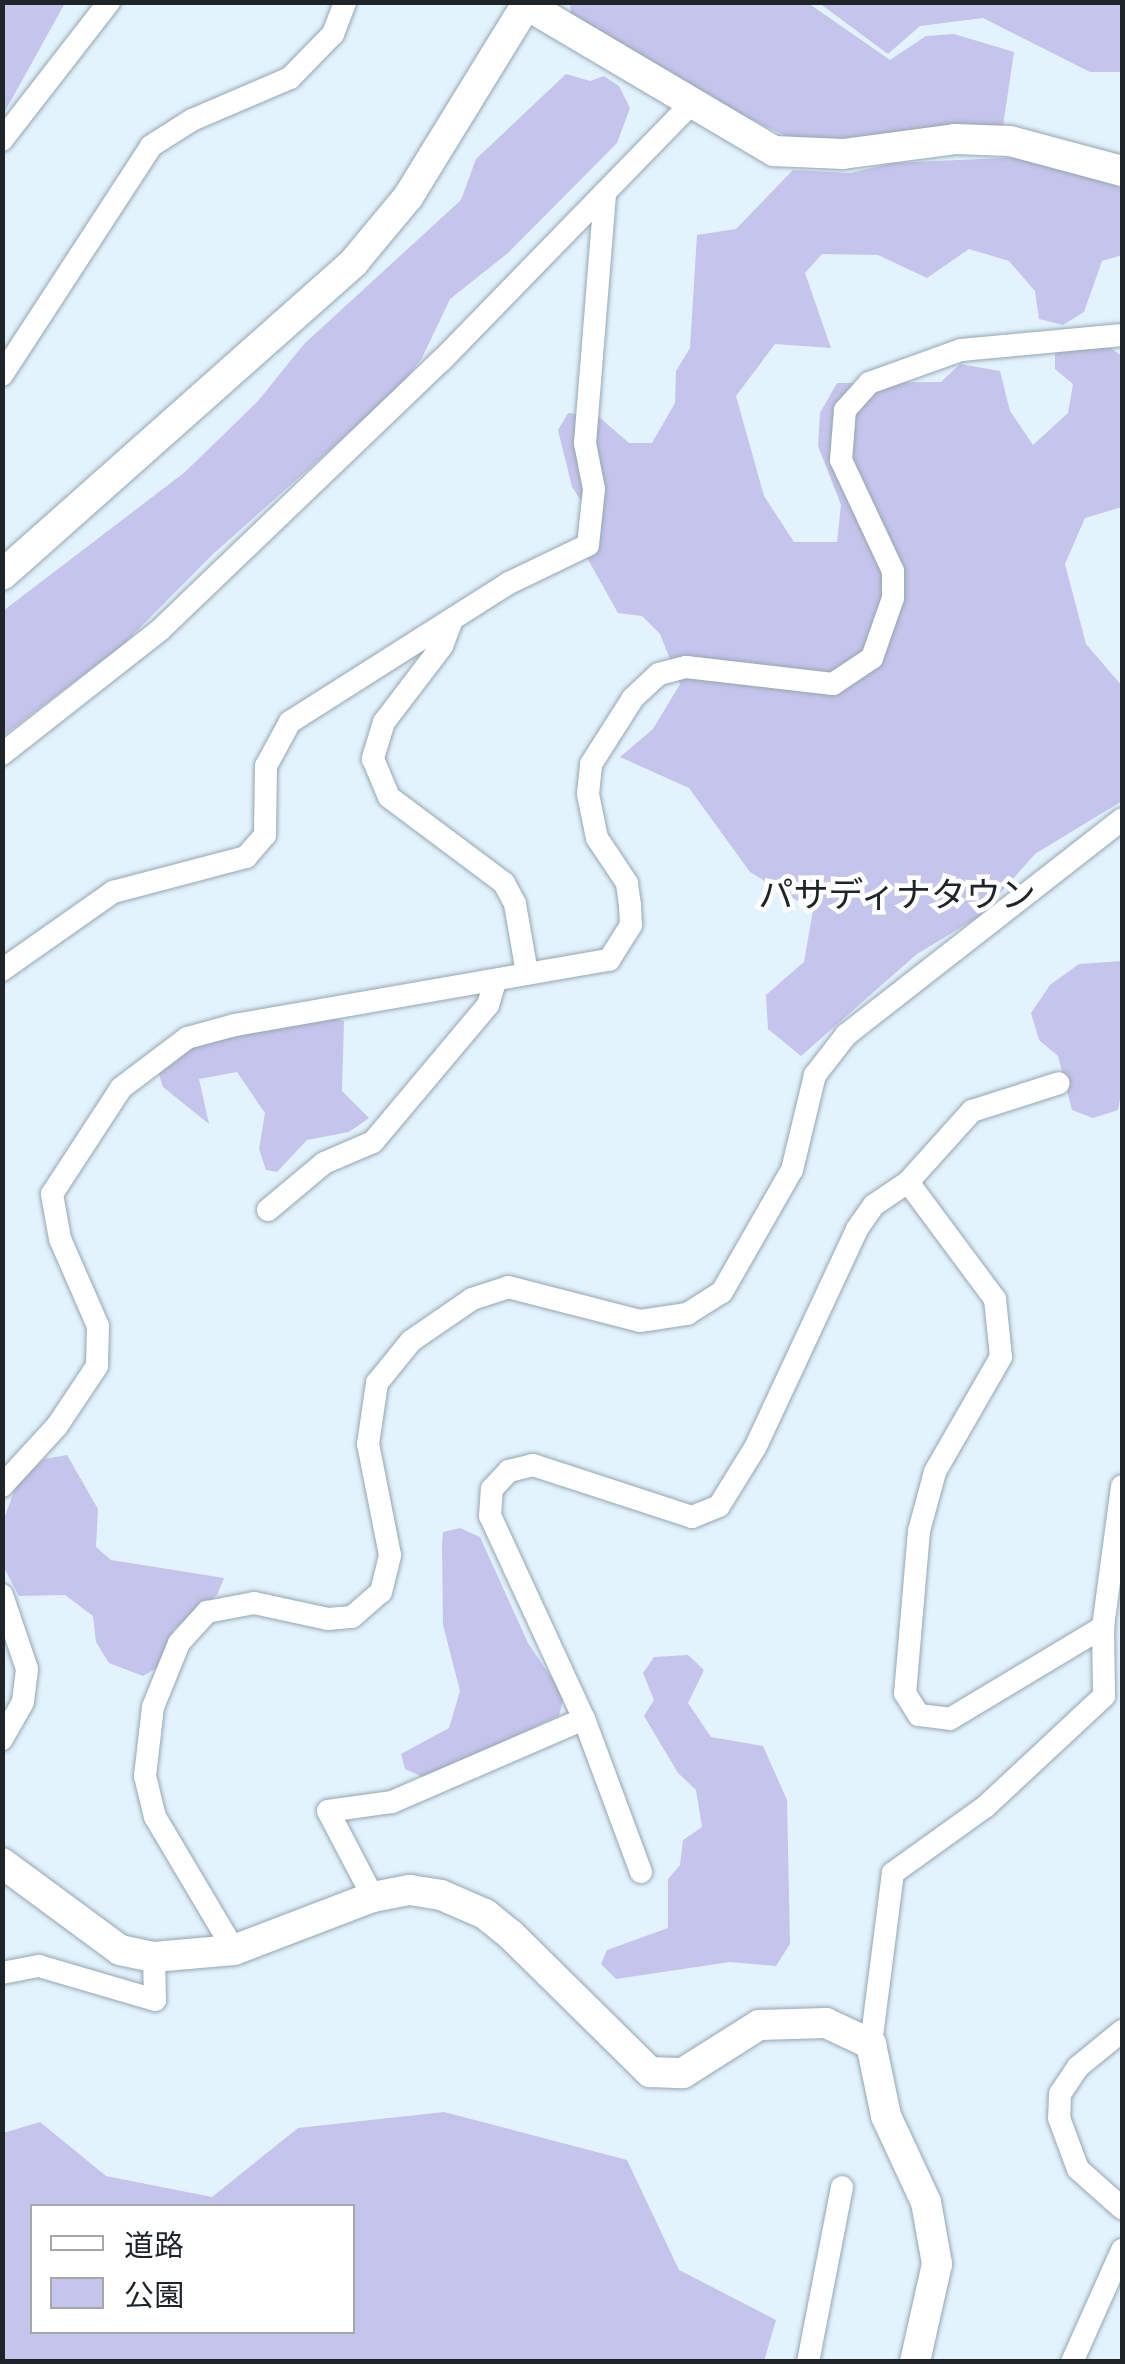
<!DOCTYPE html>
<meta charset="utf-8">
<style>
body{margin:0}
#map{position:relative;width:1125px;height:2364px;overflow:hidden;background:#e2f3fe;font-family:"Times New Roman","Noto Sans JP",serif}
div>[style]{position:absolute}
.green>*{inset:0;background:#c5c4ec}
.roads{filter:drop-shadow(0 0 2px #96a6b0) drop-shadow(0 0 2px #96a6b0)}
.minor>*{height:22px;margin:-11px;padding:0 11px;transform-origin:11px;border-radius:11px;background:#fff}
.tertiary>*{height:30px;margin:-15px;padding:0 15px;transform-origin:15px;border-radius:15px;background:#fff}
span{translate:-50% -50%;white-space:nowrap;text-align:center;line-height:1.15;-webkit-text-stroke:9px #fff;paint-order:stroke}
.neighbourhood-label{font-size:35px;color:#1e2428}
.frame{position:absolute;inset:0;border:5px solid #1e2428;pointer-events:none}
.legend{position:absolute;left:30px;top:2204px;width:325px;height:130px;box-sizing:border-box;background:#fff;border:2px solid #a5a7a9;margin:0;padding:12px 18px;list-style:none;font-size:30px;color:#1e2428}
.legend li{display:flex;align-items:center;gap:20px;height:50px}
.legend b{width:50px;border:2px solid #a5a7a9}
</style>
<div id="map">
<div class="green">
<div style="clip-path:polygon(3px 2px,65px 3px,3px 115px,2px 3px)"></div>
<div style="clip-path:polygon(570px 3px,808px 3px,890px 60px,926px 36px,954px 34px,1014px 52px,1003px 126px,800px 143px,711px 100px,571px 16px)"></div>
<div style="clip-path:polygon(819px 3px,1122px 3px,1122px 72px,1090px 72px,983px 18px,920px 26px,888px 54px)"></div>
<div style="clip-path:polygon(566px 74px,590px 81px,604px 76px,619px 86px,630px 108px,617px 143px,508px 253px,450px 299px,422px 358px,397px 390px,212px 555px,124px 644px,3px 736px,3px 611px,185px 472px,258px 401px,304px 344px,461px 200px,476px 159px)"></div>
<div style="clip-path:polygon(1025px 157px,1122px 188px,1122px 255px,1102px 261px,1084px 312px,1063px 325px,1039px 319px,1035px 291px,1009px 261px,969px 249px,927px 278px,878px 255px,822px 254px,805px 273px,831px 348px,775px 344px,736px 396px,764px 496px,794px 542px,837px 542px,841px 505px,818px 446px,820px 413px,837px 383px,941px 382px,960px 364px,1000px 371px,1010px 411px,1033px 445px,1068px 413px,1073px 384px,1055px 369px,1055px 349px,1110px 348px,1122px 356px,1122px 507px,1085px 518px,1065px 564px,1086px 644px,1122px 686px,1122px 801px,1035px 854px,980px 916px,917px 954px,801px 1056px,768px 1029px,766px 995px,804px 962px,813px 910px,750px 872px,689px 788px,620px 757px,653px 729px,680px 684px,660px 634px,642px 616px,618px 613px,577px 540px,586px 508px,572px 487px,558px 430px,568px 413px,598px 416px,629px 443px,652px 443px,675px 403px,676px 371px,690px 348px,697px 235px,736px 229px,793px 170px,850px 173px,893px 163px)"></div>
<div style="clip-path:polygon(1122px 961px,1122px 1088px,1118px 1110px,1093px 1118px,1072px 1110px,1058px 1056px,1039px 1040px,1031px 1013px,1050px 985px,1079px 964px)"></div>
<div style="clip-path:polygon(317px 1015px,344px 1021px,342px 1091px,369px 1118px,349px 1132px,307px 1140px,277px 1172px,266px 1170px,259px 1149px,265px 1113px,237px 1072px,199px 1079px,209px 1124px,163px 1087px,157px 1067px,194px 1045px)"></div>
<div style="clip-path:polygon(67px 1455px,98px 1509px,96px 1547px,111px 1560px,224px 1578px,217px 1595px,173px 1630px,162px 1665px,143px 1676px,109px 1663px,96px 1642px,93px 1616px,65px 1595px,19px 1596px,3px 1566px,2px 1524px,16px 1486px,44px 1459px)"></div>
<div style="clip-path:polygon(460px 1528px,480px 1537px,528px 1643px,564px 1696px,559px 1716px,425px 1778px,405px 1769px,401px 1754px,449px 1728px,460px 1691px,443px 1625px,442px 1544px,443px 1532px)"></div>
<div style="clip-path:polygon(688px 1655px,704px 1670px,688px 1703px,711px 1737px,763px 1746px,787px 1800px,790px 1944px,776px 1966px,730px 1962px,616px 1979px,601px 1964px,607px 1950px,668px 1928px,668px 1879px,680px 1865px,683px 1840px,702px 1827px,696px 1790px,678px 1773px,644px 1716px,654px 1700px,643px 1673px,654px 1657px)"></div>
<div style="clip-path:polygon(evenodd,444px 2112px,627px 2160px,679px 2270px,776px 2320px,764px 2361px,3px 2361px,3px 2133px,40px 2122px,106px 2176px,212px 2197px,298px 2128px,444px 2112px,32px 2206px,352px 2206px,352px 2332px,32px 2332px,32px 2206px)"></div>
</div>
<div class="roads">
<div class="minor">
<div style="left:2px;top:140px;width:175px;rotate:-52.2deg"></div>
<div style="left:2px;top:375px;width:273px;rotate:-56.9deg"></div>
<div style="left:151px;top:146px;width:49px;rotate:-32.4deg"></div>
<div style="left:192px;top:120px;width:107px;rotate:-23.2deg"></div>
<div style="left:290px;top:78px;width:62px;rotate:-45.7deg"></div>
<div style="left:333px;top:34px;width:34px;rotate:-69deg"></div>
<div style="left:452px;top:620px;width:28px;rotate:111deg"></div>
<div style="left:442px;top:646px;width:96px;rotate:127.3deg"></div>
<div style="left:384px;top:722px;width:39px;rotate:107deg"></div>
<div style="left:373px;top:759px;width:41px;rotate:67.2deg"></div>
<div style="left:389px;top:797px;width:144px;rotate:36.8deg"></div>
<div style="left:504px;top:883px;width:24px;rotate:62deg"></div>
<div style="left:515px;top:904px;width:70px;rotate:80.1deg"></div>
<div style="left:2px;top:754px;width:201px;rotate:-38.1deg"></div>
<div style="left:160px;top:630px;width:390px;rotate:-43.8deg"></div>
<div style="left:442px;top:360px;width:354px;rotate:-45.8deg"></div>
<div style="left:2px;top:970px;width:136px;rotate:-35.1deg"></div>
<div style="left:113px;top:892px;width:138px;rotate:-14.7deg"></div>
<div style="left:246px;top:857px;width:29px;rotate:-49deg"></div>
<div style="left:265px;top:835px;width:69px;rotate:-89.2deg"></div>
<div style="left:266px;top:766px;width:50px;rotate:-61.4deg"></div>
<div style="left:290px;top:722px;width:259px;rotate:-32.4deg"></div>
<div style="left:509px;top:583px;width:88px;rotate:-25.7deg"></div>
<div style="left:588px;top:545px;width:56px;rotate:-83.9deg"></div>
<div style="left:594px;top:489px;width:47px;rotate:-101.1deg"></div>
<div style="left:585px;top:443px;width:250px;rotate:-85.4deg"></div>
<div style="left:908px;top:1182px;width:96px;rotate:-48deg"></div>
<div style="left:972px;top:1111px;width:91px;rotate:-17.8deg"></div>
<div style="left:268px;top:1210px;width:73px;rotate:-40deg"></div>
<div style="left:324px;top:1163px;width:53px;rotate:-23.2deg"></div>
<div style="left:373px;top:1142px;width:179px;rotate:-50deg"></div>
<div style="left:488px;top:1005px;width:24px;rotate:-73deg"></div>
<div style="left:2px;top:1486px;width:81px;rotate:-47.5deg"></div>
<div style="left:57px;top:1426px;width:72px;rotate:-56.3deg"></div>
<div style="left:97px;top:1366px;width:40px;rotate:-88.6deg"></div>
<div style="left:98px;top:1326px;width:95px;rotate:-113.6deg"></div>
<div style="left:60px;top:1239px;width:46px;rotate:-100.1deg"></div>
<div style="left:52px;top:1194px;width:126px;rotate:-56.9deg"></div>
<div style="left:121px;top:1088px;width:83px;rotate:-37.1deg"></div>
<div style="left:187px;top:1038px;width:50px;rotate:-15.2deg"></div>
<div style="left:235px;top:1025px;width:380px;rotate:-9.9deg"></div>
<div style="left:609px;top:960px;width:41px;rotate:-57.8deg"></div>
<div style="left:631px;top:925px;width:20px;rotate:-93deg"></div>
<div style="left:630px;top:905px;width:22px;rotate:-98deg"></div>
<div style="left:627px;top:883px;width:54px;rotate:-123.7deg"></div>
<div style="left:597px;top:838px;width:45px;rotate:-101.6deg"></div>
<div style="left:588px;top:794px;width:30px;rotate:-84deg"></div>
<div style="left:591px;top:764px;width:78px;rotate:-57.5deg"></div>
<div style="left:633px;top:698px;width:35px;rotate:-43deg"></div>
<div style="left:659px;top:674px;width:28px;rotate:-15deg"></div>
<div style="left:686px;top:667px;width:148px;rotate:6.6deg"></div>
<div style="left:833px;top:684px;width:47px;rotate:-33.7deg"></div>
<div style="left:872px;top:658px;width:64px;rotate:-70.7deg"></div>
<div style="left:893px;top:598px;width:27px;rotate:-90deg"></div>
<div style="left:893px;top:571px;width:123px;rotate:-115.1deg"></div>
<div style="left:841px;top:460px;width:50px;rotate:-85.4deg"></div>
<div style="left:845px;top:410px;width:36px;rotate:-48deg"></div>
<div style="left:869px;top:383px;width:98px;rotate:-19.7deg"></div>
<div style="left:961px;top:350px;width:162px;rotate:-5.3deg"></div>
<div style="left:2px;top:1595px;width:78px;rotate:71.3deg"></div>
<div style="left:27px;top:1669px;width:33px;rotate:97deg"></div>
<div style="left:23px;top:1702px;width:43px;rotate:119.6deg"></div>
<div style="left:641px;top:1872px;width:163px;rotate:-110.4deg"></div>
<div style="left:584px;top:1719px;width:224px;rotate:-114.8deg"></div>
<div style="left:490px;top:1516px;width:27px;rotate:-86deg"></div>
<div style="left:492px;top:1489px;width:25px;rotate:-47deg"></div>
<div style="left:509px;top:1471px;width:25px;rotate:-14deg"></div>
<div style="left:533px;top:1465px;width:167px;rotate:18.1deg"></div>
<div style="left:692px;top:1517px;width:29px;rotate:-22deg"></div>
<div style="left:719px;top:1506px;width:70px;rotate:-58.3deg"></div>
<div style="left:756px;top:1446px;width:239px;rotate:-65deg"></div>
<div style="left:857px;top:1229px;width:29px;rotate:-55deg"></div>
<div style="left:874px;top:1205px;width:41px;rotate:-34.1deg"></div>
<div style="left:908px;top:1182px;width:146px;rotate:53.4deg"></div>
<div style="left:995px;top:1299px;width:58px;rotate:84.1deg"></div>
<div style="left:1001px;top:1357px;width:133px;rotate:119.9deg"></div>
<div style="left:935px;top:1472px;width:61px;rotate:105.2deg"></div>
<div style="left:919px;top:1531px;width:163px;rotate:94.9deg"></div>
<div style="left:905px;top:1693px;width:26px;rotate:58deg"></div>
<div style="left:919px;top:1715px;width:31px;rotate:7deg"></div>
<div style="left:950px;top:1719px;width:179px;rotate:-31deg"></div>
<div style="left:373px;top:1897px;width:97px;rotate:-117.6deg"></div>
<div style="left:328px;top:1811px;width:65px;rotate:-8deg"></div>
<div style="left:392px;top:1802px;width:209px;rotate:-23.4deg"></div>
<div style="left:234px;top:1950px;width:155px;rotate:-120.7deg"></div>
<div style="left:155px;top:1817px;width:42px;rotate:-103.7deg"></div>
<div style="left:145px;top:1776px;width:69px;rotate:-83.4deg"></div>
<div style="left:153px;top:1707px;width:69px;rotate:-67.9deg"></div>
<div style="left:179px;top:1643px;width:42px;rotate:-47.9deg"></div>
<div style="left:207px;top:1612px;width:48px;rotate:-10.8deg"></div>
<div style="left:254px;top:1603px;width:76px;rotate:12.2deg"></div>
<div style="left:328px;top:1619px;width:24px;rotate:-5deg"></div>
<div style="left:352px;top:1617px;width:38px;rotate:-41deg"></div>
<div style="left:381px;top:1592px;width:38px;rotate:-76deg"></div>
<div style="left:390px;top:1555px;width:113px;rotate:-101.2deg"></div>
<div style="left:368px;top:1444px;width:62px;rotate:-81.6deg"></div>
<div style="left:377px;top:1383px;width:54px;rotate:-51deg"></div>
<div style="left:411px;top:1341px;width:74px;rotate:-34.5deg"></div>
<div style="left:472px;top:1299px;width:38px;rotate:-18deg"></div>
<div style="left:508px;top:1287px;width:136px;rotate:14.4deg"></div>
<div style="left:640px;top:1321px;width:48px;rotate:-8.5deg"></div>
<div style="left:687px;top:1314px;width:41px;rotate:-32.2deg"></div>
<div style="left:722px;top:1292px;width:141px;rotate:-60.2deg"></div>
<div style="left:792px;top:1170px;width:98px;rotate:-76.4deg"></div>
<div style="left:815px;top:1075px;width:51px;rotate:-52.2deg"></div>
<div style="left:846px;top:1035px;width:350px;rotate:-38deg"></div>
<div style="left:2px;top:1973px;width:38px;rotate:-11deg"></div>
<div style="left:39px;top:1966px;width:121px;rotate:16.3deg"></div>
<div style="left:155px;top:2000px;width:43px;rotate:-91.3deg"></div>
<div style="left:1122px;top:2031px;width:57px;rotate:140.7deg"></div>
<div style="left:1078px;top:2067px;width:32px;rotate:124deg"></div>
<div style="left:1060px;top:2094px;width:24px;rotate:92deg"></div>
<div style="left:1059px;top:2118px;width:54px;rotate:69.6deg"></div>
<div style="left:1078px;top:2169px;width:59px;rotate:41.6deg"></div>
<div style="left:871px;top:2044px;width:172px;rotate:-82.7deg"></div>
<div style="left:893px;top:1873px;width:113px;rotate:-35.7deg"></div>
<div style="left:985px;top:1807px;width:163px;rotate:-43deg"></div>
<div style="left:1104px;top:1696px;width:69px;rotate:-90.8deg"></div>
<div style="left:1103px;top:1627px;width:142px;rotate:-82.3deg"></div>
<div style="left:808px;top:2362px;width:178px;rotate:-79deg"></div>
<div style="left:1072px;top:2362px;width:123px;rotate:-65.9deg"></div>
</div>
<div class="tertiary">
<div style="left:527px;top:5px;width:287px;rotate:30.6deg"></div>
<div style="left:774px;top:151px;width:69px;rotate:2.5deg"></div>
<div style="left:843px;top:154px;width:113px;rotate:-7.6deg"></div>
<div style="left:955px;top:139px;width:55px;rotate:2.1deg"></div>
<div style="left:1010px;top:141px;width:116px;rotate:15deg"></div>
<div style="left:2px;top:575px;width:471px;rotate:-41.6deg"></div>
<div style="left:354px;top:262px;width:85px;rotate:-50.3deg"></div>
<div style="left:408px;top:197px;width:229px;rotate:-58.4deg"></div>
<div style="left:2px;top:1863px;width:147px;rotate:36.4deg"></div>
<div style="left:120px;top:1950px;width:35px;rotate:12deg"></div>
<div style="left:154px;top:1957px;width:80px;rotate:-5deg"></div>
<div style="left:234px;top:1950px;width:149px;rotate:-20.9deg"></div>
<div style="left:373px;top:1897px;width:38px;rotate:-11deg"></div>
<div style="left:410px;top:1890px;width:31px;rotate:9deg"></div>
<div style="left:441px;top:1895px;width:48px;rotate:23.4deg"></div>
<div style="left:485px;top:1914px;width:32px;rotate:39deg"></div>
<div style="left:510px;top:1934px;width:197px;rotate:44.6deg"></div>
<div style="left:650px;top:2072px;width:33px;rotate:2deg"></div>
<div style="left:683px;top:2073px;width:90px;rotate:-32.3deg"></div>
<div style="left:759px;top:2025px;width:67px;rotate:-1.7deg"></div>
<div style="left:826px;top:2023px;width:50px;rotate:25deg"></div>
<div style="left:871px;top:2044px;width:74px;rotate:78.2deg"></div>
<div style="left:886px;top:2116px;width:95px;rotate:65.1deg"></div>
<div style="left:926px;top:2202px;width:63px;rotate:79.9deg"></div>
<div style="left:937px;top:2264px;width:100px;rotate:102.7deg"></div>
</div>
</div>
<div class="neighbourhood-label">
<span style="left:897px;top:896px">パサディナタウン</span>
</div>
<div class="frame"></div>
<ul class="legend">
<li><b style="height:12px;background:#fff"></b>道路</li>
<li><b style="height:28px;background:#c5c4ec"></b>公園</li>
</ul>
</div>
